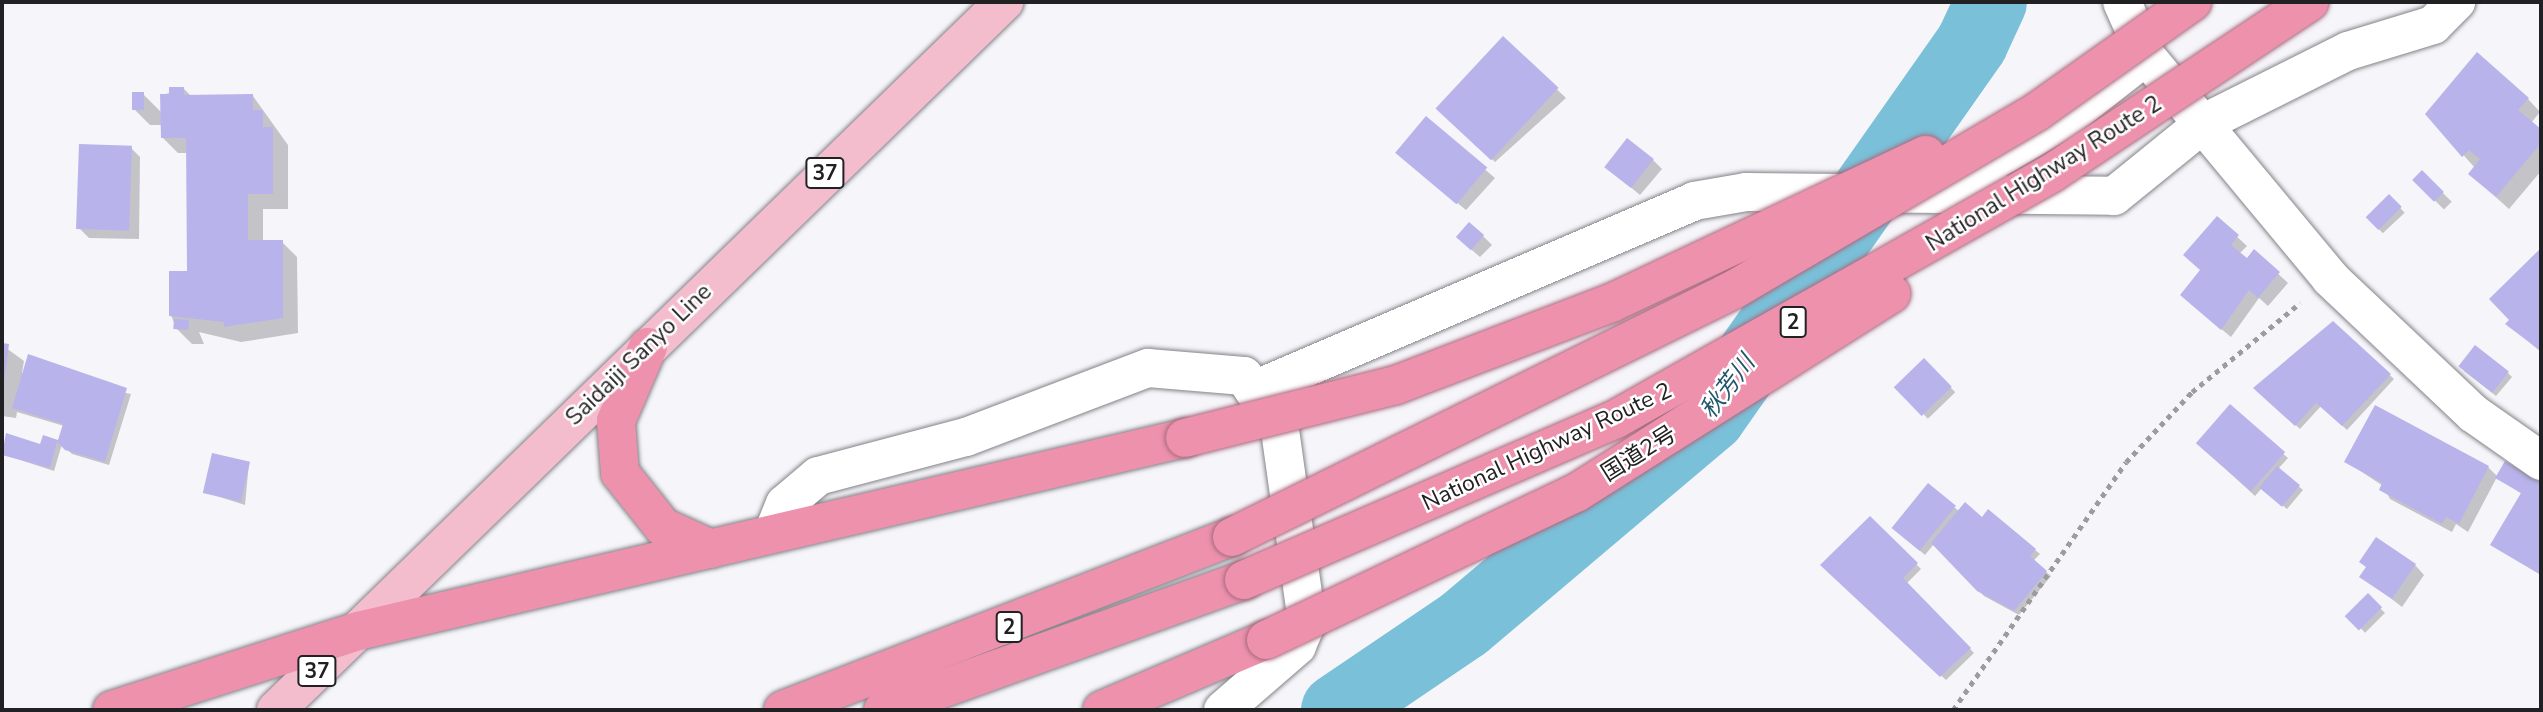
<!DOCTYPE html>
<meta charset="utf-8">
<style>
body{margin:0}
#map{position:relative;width:2543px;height:712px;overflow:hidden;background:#f5f5fa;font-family:"Nunito Sans","Noto Sans JP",sans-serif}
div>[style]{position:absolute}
.shadow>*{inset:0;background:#0003;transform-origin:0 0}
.river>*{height:72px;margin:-36px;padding:0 36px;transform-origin:36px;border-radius:36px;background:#7ac0d9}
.building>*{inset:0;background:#b8b3eb;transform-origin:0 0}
.path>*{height:4.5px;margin-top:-2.25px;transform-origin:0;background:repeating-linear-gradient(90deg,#9c9ca0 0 5px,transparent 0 10px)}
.roads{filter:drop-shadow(0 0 2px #838388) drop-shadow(0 0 2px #838388)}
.street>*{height:38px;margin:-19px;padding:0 19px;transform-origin:19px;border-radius:19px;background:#fff}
.primary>*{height:38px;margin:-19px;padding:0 19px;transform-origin:19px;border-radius:19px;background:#f4bdce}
.highway>*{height:38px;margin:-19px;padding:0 19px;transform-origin:19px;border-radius:19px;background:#ed91ad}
.bridges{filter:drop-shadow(0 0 2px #a66a7d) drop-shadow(0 0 2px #a66a7d)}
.highway-bridge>*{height:38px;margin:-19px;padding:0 19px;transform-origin:19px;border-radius:19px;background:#ed91ad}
span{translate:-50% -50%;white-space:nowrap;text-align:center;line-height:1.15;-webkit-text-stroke:5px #fff;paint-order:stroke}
.shield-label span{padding:2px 5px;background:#fff;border:2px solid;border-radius:5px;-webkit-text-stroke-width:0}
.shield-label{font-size:21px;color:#212123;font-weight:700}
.street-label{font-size:23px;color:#212123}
.water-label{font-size:24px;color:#20586b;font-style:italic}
.frame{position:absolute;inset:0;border:4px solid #212123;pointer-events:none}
</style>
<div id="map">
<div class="shadow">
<div style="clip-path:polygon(1503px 38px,1566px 98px,1495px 162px,1444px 114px)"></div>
<div style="clip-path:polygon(184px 89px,192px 97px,253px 96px,288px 145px,288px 209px,263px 209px,263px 242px,282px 242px,297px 257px,298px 333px,241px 342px,199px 332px,204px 344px,192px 344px,176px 328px,171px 315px,189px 273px,188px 153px,178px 153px,162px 137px,162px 125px,150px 125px,134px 109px,143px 94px,162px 113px,162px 95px)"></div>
<div style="clip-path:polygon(2528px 99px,2540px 112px,2531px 123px,2541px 131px,2541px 171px,2509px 209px,2470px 174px,2475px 168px,2427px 114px)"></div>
<div style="clip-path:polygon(1426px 119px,1495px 178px,1466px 210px,1406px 161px)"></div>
<div style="clip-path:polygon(131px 148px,140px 157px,139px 239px,89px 238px,80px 229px)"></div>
<div style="clip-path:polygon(1653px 160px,1662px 169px,1640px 195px,1605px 166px)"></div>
<div style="left:2422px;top:172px;width:42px;height:11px;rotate:45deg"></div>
<div style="left:2389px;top:196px;width:23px;height:30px;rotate:47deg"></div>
<div style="clip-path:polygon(2217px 218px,2247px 246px,2239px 254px,2247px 260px,2255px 252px,2288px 283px,2268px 306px,2259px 298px,2231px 337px,2191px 304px)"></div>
<div style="clip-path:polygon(1483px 236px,1492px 245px,1480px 257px,1466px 245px)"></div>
<div style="clip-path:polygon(2533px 256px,2541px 256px,2541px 352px,2507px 324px,2512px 320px,2491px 299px)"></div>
<div style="clip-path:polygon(2333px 323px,2394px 379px,2347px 430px,2321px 406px,2300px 429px,2256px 388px)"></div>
<div style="clip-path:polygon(2px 345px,24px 361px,22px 373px,131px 394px,109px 465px,72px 454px,62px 444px,54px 471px,2px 454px,7px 435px,41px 446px,44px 437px,59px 442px,64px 426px,17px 412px,16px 418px,2px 416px)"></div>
<div style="left:1924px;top:360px;width:45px;height:38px;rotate:46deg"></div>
<div style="clip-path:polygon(2464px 371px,2508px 373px,2512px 377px,2496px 396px)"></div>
<div style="clip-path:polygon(2230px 407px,2288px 458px,2278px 469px,2303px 490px,2287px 509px,2262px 488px,2255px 496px,2197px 443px)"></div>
<div style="clip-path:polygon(2347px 462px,2488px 467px,2498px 477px,2506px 464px,2541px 484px,2541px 575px,2492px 545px,2522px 494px,2497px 477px,2468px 532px,2456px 524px,2452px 532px,2390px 499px,2383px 486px)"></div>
<div style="clip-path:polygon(249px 463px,245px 505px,204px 492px)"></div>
<div style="clip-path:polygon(1928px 486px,1959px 511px,1982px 519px,1989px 511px,2040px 554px,2033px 561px,2051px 576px,2019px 615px,1984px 596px,1934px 544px,1925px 555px,1898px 532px)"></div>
<div style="clip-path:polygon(1870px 518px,1921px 569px,1906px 584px,1974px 653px,1946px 680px,1822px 565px)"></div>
<div style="clip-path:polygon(2415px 565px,2424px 575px,2402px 607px,2362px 576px,2368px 567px)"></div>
<div style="left:2368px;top:596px;width:24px;height:28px;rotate:45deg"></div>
</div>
<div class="river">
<div style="left:1337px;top:710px;width:153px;rotate:-34.1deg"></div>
<div style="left:1464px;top:624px;width:322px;rotate:-40.2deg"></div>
<div style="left:1710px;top:416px;width:456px;rotate:-54.9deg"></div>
<div style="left:1972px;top:43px;width:45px;rotate:-65.1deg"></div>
</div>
<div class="building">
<div style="left:1503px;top:36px;width:76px;height:99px;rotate:43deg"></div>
<div style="clip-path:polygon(2477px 52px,2529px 98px,2518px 110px,2541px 129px,2541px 143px,2496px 197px,2468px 174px,2480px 159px,2469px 150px,2462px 157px,2425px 114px)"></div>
<div style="clip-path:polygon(169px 87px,184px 87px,184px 95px,253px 94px,253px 110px,263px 110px,263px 127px,273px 127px,273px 194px,248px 194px,248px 240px,283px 240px,283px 318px,224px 327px,224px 322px,169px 316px,169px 271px,187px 271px,186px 138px,161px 138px,160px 94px,169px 94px)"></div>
<div style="left:132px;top:92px;width:12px;height:18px"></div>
<div style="left:1426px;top:116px;width:80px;height:48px;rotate:40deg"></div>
<div style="left:1627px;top:138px;width:34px;height:37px;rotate:38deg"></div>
<div style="left:79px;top:144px;width:53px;height:85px;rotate:2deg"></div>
<div style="left:2422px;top:170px;width:31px;height:14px;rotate:45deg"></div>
<div style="left:2389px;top:194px;width:18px;height:33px;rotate:45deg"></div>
<div style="clip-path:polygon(2217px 216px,2239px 235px,2231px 245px,2247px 258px,2254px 249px,2280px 272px,2258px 298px,2249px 290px,2221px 330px,2180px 295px,2200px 270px,2183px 255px)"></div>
<div style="left:1469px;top:222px;width:20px;height:20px;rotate:41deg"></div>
<div style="clip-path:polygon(2540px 249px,2541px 251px,2541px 351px,2505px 324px,2509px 320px,2489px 299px)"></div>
<div style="left:174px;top:319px;width:15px;height:10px;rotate:4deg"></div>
<div style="clip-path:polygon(2333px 321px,2391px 374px,2342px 426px,2316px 403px,2295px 426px,2253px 388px)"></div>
<div style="clip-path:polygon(2px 343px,9px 344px,4px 382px,2px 382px)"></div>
<div style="left:2475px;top:345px;width:43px;height:27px;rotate:38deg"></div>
<div style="clip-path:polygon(28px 354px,127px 388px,105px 462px,65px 450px,57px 442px,50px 468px,2px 455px,6px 433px,40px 444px,43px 435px,58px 440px,63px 424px,12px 408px)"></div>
<div style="left:1924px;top:358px;width:40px;height:42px;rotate:46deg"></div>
<div style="left:2230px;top:404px;width:73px;height:52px;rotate:41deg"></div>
<div style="clip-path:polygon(2375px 405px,2489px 466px,2459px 524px,2446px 517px,2442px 524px,2379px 490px,2382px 483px,2344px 462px)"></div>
<div style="left:212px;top:453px;width:39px;height:41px;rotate:13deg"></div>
<div style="clip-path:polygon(2505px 461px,2541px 482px,2541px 575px,2490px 545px,2521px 493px,2495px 478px)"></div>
<div style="left:2277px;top:466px;width:30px;height:28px;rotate:40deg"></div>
<div style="left:1928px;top:483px;width:36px;height:58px;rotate:39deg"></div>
<div style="clip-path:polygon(1965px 502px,1982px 517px,1988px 509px,2036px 549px,2030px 556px,2047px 571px,2014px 611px,1977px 591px,1931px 543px)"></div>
<div style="clip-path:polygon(1870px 516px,1918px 563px,1903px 578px,1971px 648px,1940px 677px,1820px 565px)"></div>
<div style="clip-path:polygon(2376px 537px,2416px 564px,2392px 599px,2359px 577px,2366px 567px,2359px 562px)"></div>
<div style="left:2368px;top:593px;width:20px;height:33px;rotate:45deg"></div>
</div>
<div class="path">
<div style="left:1953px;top:710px;width:302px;rotate:-55.1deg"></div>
<div style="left:2126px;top:462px;width:96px;rotate:-46.7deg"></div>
<div style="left:2192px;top:392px;width:140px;rotate:-39.5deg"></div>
</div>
<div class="roads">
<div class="street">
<div style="left:2122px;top:2px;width:59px;rotate:66deg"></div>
<div style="left:2146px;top:56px;width:288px;rotate:50.3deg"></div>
<div style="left:2330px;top:278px;width:198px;rotate:43.4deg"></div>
<div style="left:2474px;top:414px;width:82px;rotate:35deg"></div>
<div style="left:1937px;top:194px;width:151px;rotate:-30.3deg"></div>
<div style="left:2067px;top:118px;width:100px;rotate:-38.1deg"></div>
<div style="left:1254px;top:390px;width:479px;rotate:-23.2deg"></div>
<div style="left:1694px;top:201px;width:53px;rotate:-9.8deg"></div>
<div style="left:1746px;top:192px;width:368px;rotate:0.6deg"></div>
<div style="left:2114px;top:196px;width:116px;rotate:-39deg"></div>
<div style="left:2204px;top:123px;width:161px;rotate:-26.6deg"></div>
<div style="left:2348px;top:51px;width:89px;rotate:-17deg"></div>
<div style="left:2433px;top:25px;width:33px;rotate:-45deg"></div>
<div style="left:773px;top:533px;width:31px;rotate:-68deg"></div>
<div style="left:785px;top:504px;width:43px;rotate:-40.3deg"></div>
<div style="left:818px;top:476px;width:153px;rotate:-14.8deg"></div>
<div style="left:966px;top:437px;width:195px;rotate:-20.8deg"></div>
<div style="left:1148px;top:368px;width:96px;rotate:4.8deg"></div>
<div style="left:1244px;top:376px;width:65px;rotate:56.3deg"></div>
<div style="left:1280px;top:430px;width:194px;rotate:82deg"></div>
<div style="left:1307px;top:622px;width:26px;rotate:113deg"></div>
<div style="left:1297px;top:646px;width:98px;rotate:139.1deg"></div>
</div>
<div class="primary">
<div style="left:276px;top:710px;width:1016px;rotate:-44.2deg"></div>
</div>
<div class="highway">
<div style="left:648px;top:347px;width:81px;rotate:113.4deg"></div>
<div style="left:616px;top:421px;width:52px;rotate:85.6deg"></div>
<div style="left:620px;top:473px;width:69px;rotate:51.5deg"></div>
<div style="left:663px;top:527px;width:53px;rotate:24.6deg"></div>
<div style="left:112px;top:710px;width:258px;rotate:-17.8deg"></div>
<div style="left:358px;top:631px;width:849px;rotate:-13.14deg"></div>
<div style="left:783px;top:710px;width:481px;rotate:-21.1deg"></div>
<div style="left:883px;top:710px;width:384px;rotate:-19.8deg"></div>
<div style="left:1102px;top:710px;width:178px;rotate:-23.1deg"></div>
</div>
</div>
<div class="bridges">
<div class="highway-bridge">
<div style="left:1185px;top:438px;width:218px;rotate:-14.1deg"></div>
<div style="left:1396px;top:385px;width:230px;rotate:-20.9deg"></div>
<div style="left:1611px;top:303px;width:348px;rotate:-25.2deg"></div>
<div style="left:1232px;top:537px;width:561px;rotate:-26.25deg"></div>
<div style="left:1735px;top:289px;width:351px;rotate:-30.4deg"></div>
<div style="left:2038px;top:111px;width:189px;rotate:-35.3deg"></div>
<div style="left:1244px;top:580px;width:405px;rotate:-23.4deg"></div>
<div style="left:1616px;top:419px;width:501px;rotate:-29.43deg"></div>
<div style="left:2052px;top:173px;width:309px;rotate:-33.6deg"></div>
<div style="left:1266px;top:640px;width:343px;rotate:-25.4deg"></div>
<div style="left:1576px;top:493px;width:373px;rotate:-32.3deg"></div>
</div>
</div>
<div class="shield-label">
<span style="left:825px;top:173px">37</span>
<span style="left:1793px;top:322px">2</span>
<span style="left:1009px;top:627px">2</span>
<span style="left:317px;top:671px">37</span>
</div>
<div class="street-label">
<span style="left:2044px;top:174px;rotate:-32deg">National Highway Route 2</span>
<span style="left:639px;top:355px;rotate:-44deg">Saidaiji Sanyo Line</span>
<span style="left:1547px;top:447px;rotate:-25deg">National Highway Route 2</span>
<span style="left:1639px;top:454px;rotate:-32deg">国道2号</span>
</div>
<div class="water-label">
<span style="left:1728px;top:387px;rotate:-53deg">秋芳川</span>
</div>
<div class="frame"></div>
</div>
